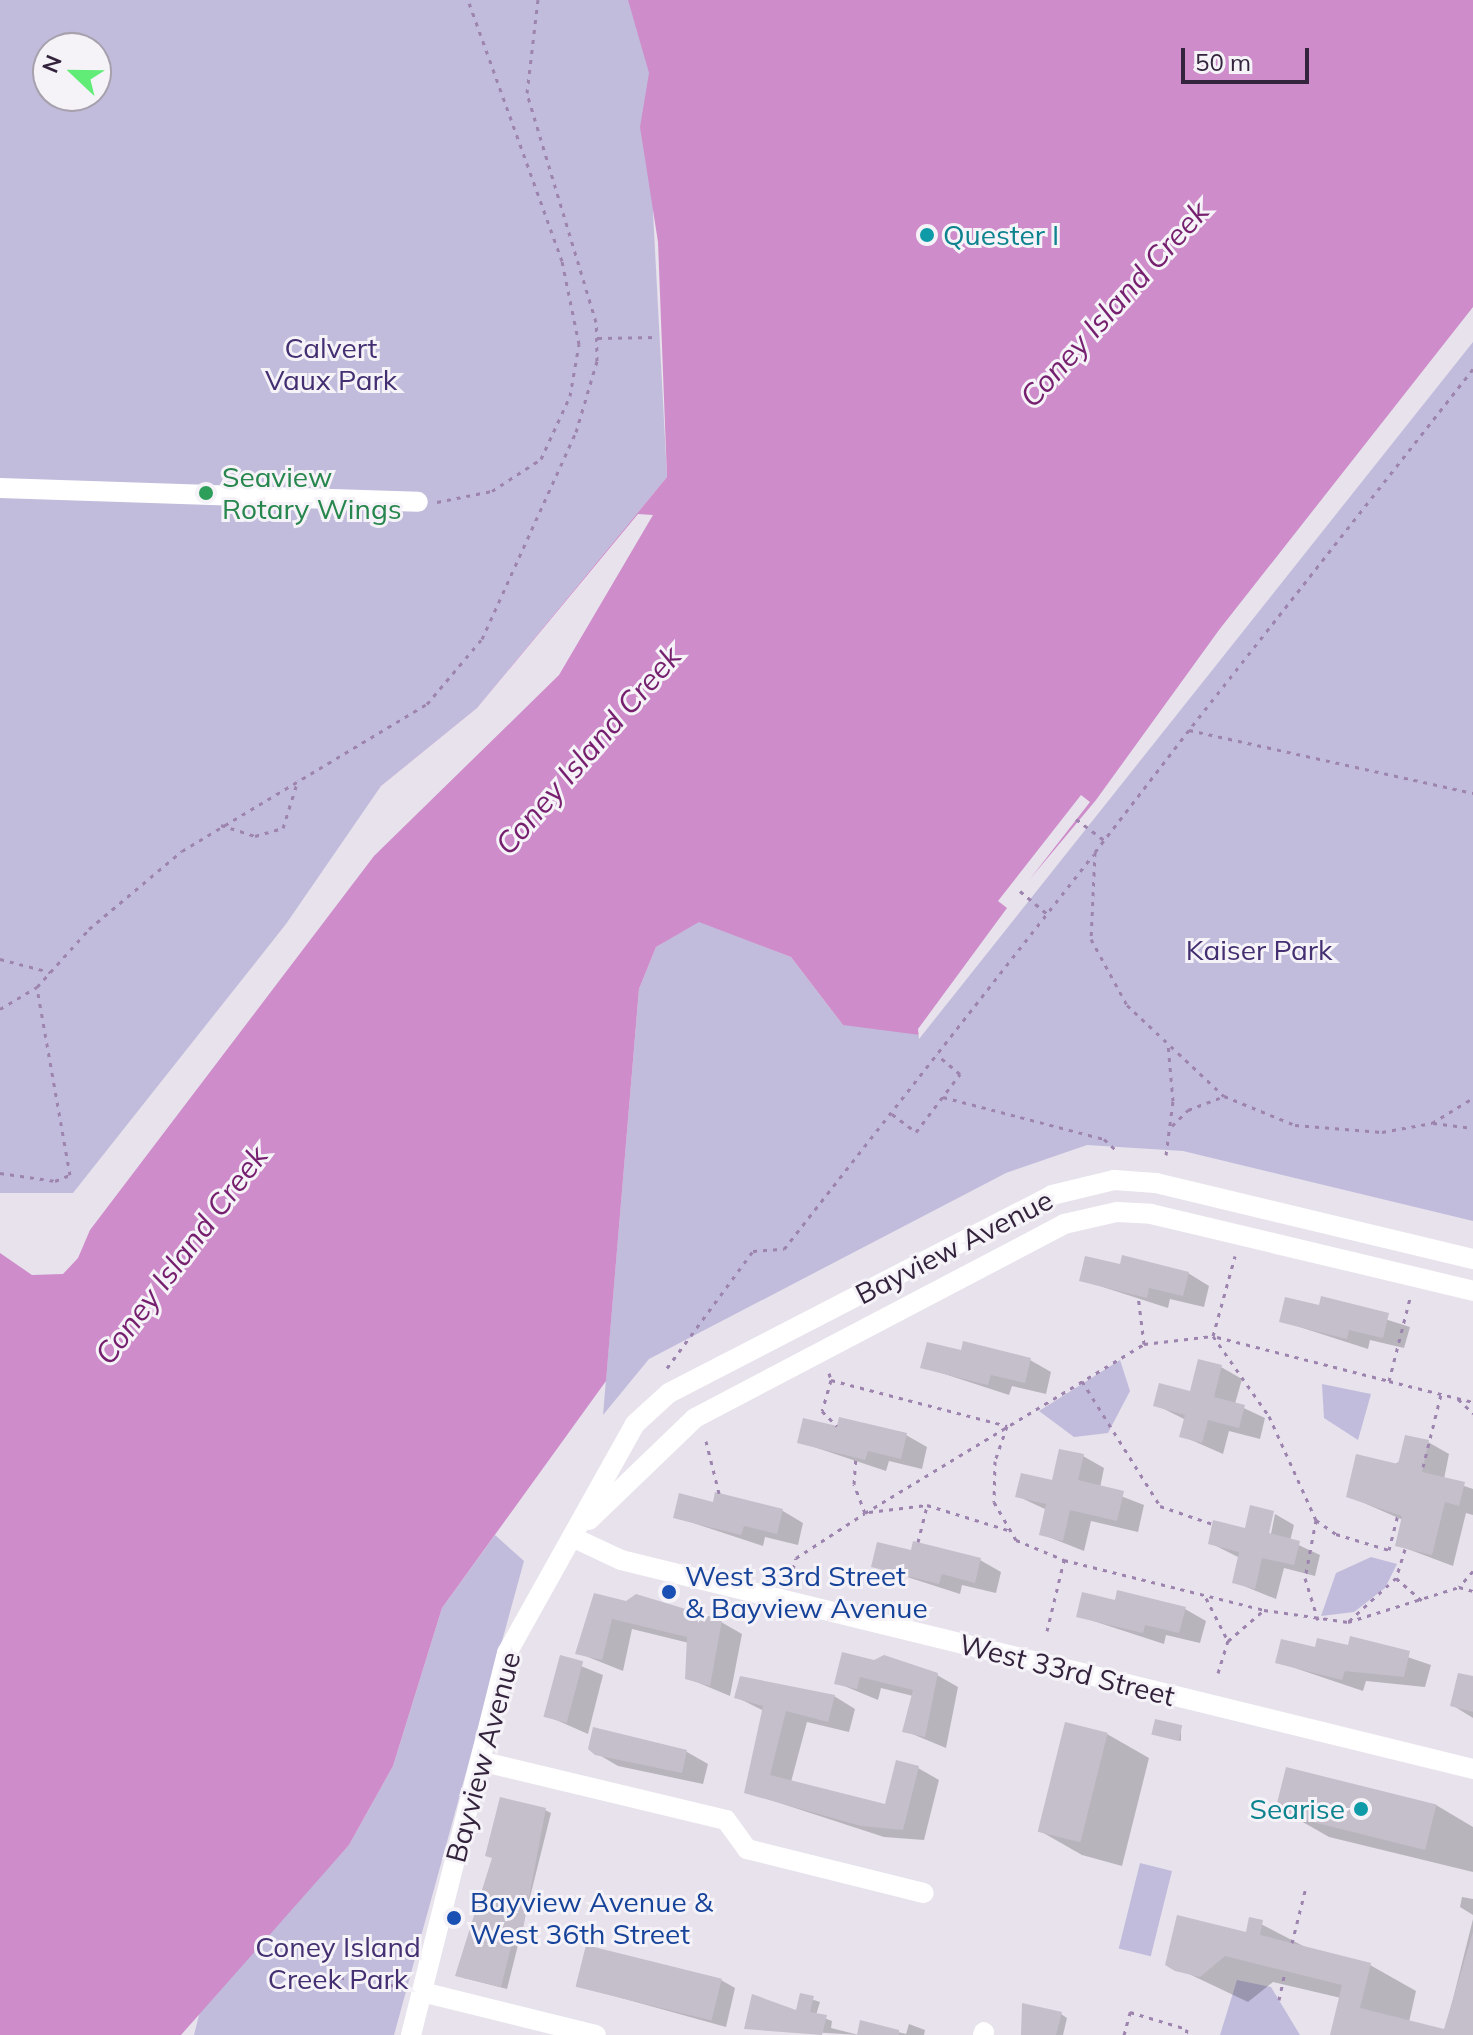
<!DOCTYPE html>
<style>
body{margin:0}
#map{position:relative;width:1473px;height:2035px;overflow:hidden;background:#e7e2ec;font-family:Mulish,sans-serif}
div>[style]{position:absolute}
.green>*{inset:0;background:#c2bcdc;transform-origin:0 0}
.water>*{inset:0;background:#ce8cca}
.pier>*{inset:0;background:#e7e2ec}
.shadow>*{inset:0;background:#0003}
.building>*{inset:0;background:#c5bfcc;transform-origin:0 0}
.path>*{height:3px;margin-top:-1.5px;transform-origin:0;background:repeating-linear-gradient(90deg,#9d84ae 0 4px,transparent 0 10px)}
.minor>*{height:20px;margin:-10px;padding:0 10px;transform-origin:10px;border-radius:10px;background:#fff}
.dots>*{width:22px;height:22px;translate:-50% -50%;box-sizing:border-box;border:4px solid #f5f3f8;border-radius:50%}
span{translate:-50% -50%;white-space:nowrap;text-align:center;line-height:1.15;-webkit-text-stroke:6px #f5f3f8;paint-order:stroke}
.culture-label{font-size:28px;color:#0d838f}
.left{translate:0 -50%;text-align:left}
.right{translate:-100% -50%;text-align:right}
.park-label{font-size:28px;color:#432f71}
.leisure-label{font-size:28px;color:#27864d}
.street-label{font-size:28px;color:#33233c}
.transit-label{font-size:28px;color:#164399}
.water-label{font-size:30px;color:#761f6e;font-style:italic}
.north{position:absolute;left:32px;top:32px;width:80px;height:80px;box-sizing:border-box;background:#f5f3f8;border:2px solid #a7a0ad;border-radius:50%;rotate:292deg;font-size:22px;font-weight:700;line-height:32px;text-align:center;color:#33233c}
.north::after{content:'';display:block;margin:auto;width:28px;height:36px;background:#60ec76;clip-path:polygon(50% 0,100% 100%,50% 72%,0 100%)}
.scale{position:absolute;left:1181px;top:48px;width:128px;height:36px;box-sizing:border-box;border:4px solid #33233c;border-top:0;padding-left:10px;font-size:24px;line-height:28px;white-space:nowrap;color:#33233c;-webkit-text-stroke:6px #f5f3f8;paint-order:stroke}
</style>
<div id="map">
<div class="green">
<div style="clip-path:polygon(evenodd,0 0,664px 0,653px 212px,667px 477px,477px 708px,381px 786px,289px 927px,75px 1197px,31px 1202px,0 1197px,0 0,48px 48px,96px 48px,96px 96px,48px 96px,48px 48px)"></div>
<div style="clip-path:polygon(1473px 336px,1473px 1221px,1183px 1151px,1087px 1145px,1006px 1173px,649px 1359px,603px 1415px,639px 989px,656px 947px,699px 921px,791px 957px,843px 1025px)"></div>
<div style="clip-path:polygon(1120px 1360px,1130px 1391px,1108px 1433px,1074px 1437px,1039px 1411px)"></div>
<div style="clip-path:polygon(1322px 1384px,1371px 1394px,1358px 1440px,1324px 1418px)"></div>
<div style="clip-path:polygon(495px 1535px,524px 1561px,394px 2035px,194px 2035px,201px 2007px,349px 1845px,393px 1766px,442px 1608px)"></div>
<div style="clip-path:polygon(1371px 1557px,1397px 1564px,1385px 1588px,1354px 1612px,1321px 1616px,1336px 1573px)"></div>
<div style="left:1140px;top:1863px;width:33px;height:88px;rotate:14deg"></div>
<div style="clip-path:polygon(1237px 1980px,1271px 1987px,1300px 2035px,1220px 2035px)"></div>
</div>
<div class="water">
<div style="clip-path:polygon(628px 0,1473px 0,1473px 336px,920px 1035px,843px 1025px,791px 957px,699px 922px,656px 947px,639px 989px,606px 1381px,442px 1608px,393px 1766px,349px 1845px,181px 2035px,0 2035px,0 1197px,75px 1196px,289px 927px,381px 786px,477px 708px,667px 477px,658px 242px,640px 127px,649px 73px)"></div>
</div>
<div class="pier">
<div style="clip-path:polygon(1473px 307px,1473px 342px,919px 1039px,918px 1029px,1007px 908px,998px 901px,1081px 795px,1090px 802px,1030px 879px,1096px 800px,1219px 630px)"></div>
<div style="clip-path:polygon(638px 514px,653px 515px,559px 675px,374px 856px,90px 1230px,78px 1258px,63px 1274px,32px 1275px,0 1253px,0 1193px,73px 1193px,286px 924px,381px 786px,477px 708px)"></div>
</div>
<div class="shadow">
<div style="clip-path:polygon(1121px 1267px,1188px 1273px,1209px 1286px,1204px 1307px,1170px 1299px,1168px 1308px,1081px 1280px)"></div>
<div style="clip-path:polygon(1322px 1299px,1410px 1327px,1404px 1348px,1370px 1340px,1368px 1349px,1281px 1321px,1320px 1308px)"></div>
<div style="clip-path:polygon(962px 1353px,1030px 1360px,1051px 1372px,1046px 1394px,1012px 1386px,1009px 1395px,923px 1367px)"></div>
<div style="clip-path:polygon(1221px 1367px,1242px 1379px,1235px 1404px,1265px 1418px,1260px 1439px,1229px 1431px,1223px 1454px,1182px 1436px,1186px 1420px,1156px 1405px,1192px 1394px)"></div>
<div style="clip-path:polygon(906px 1435px,927px 1447px,922px 1469px,889px 1461px,886px 1471px,799px 1442px)"></div>
<div style="clip-path:polygon(1428px 1442px,1449px 1454px,1444px 1479px,1473px 1489px,1473px 1515px,1466px 1513px,1453px 1566px,1397px 1545px,1403px 1520px,1348px 1496px)"></div>
<div style="clip-path:polygon(1083px 1456px,1104px 1468px,1100px 1488px,1144px 1505px,1138px 1532px,1091px 1521px,1084px 1551px,1041px 1534px,1047px 1510px,1017px 1496px,1054px 1482px)"></div>
<div style="clip-path:polygon(715px 1504px,783px 1511px,803px 1523px,798px 1545px,765px 1537px,763px 1546px,675px 1517px)"></div>
<div style="clip-path:polygon(1275px 1514px,1294px 1525px,1290px 1541px,1320px 1555px,1315px 1576px,1284px 1568px,1276px 1599px,1234px 1582px,1240px 1558px,1210px 1543px,1271px 1534px)"></div>
<div style="clip-path:polygon(912px 1553px,980px 1560px,1001px 1572px,996px 1593px,962px 1585px,960px 1594px,873px 1566px)"></div>
<div style="clip-path:polygon(1117px 1602px,1185px 1609px,1206px 1621px,1200px 1643px,1166px 1635px,1164px 1644px,1078px 1616px)"></div>
<div style="clip-path:polygon(626px 1603px,721px 1622px,742px 1634px,730px 1696px,687px 1678px,689px 1643px,632px 1629px,623px 1671px,578px 1653px)"></div>
<div style="clip-path:polygon(1352px 1638px,1431px 1665px,1425px 1687px,1366px 1681px,1363px 1691px,1277px 1662px,1349px 1648px)"></div>
<div style="clip-path:polygon(844px 1655px,937px 1675px,958px 1687px,946px 1748px,905px 1731px,913px 1696px,881px 1688px,878px 1700px,837px 1683px)"></div>
<div style="clip-path:polygon(561px 1658px,603px 1675px,588px 1734px,547px 1716px)"></div>
<div style="clip-path:polygon(1473px 1678px,1473px 1718px,1452px 1705px)"></div>
<div style="clip-path:polygon(834px 1696px,855px 1709px,849px 1732px,807px 1722px,791px 1782px,887px 1806px,918px 1768px,939px 1780px,924px 1840px,884px 1837px,746px 1792px,764px 1711px,736px 1697px)"></div>
<div style="clip-path:polygon(1181px 1727px,1181px 1741px,1156px 1735px)"></div>
<div style="clip-path:polygon(595px 1729px,687px 1752px,708px 1764px,703px 1784px,618px 1766px,596px 1753px)"></div>
<div style="clip-path:polygon(1107px 1734px,1149px 1758px,1122px 1866px,1082px 1855px,1040px 1831px)"></div>
<div style="clip-path:polygon(1287px 1769px,1436px 1805px,1473px 1827px,1473px 1872px,1329px 1837px,1287px 1813px)"></div>
<div style="clip-path:polygon(545px 1810px,551px 1813px,507px 1989px,464px 1978px,458px 1975px)"></div>
<div style="clip-path:polygon(1462px 1897px,1473px 1899px,1473px 1915px,1460px 1907px)"></div>
<div style="clip-path:polygon(1251px 1919px,1309px 1949px,1370px 1965px,1416px 1991px,1409px 2022px,1445px 2031px,1473px 1919px,1473px 2035px,1332px 2035px,1341px 1998px,1273px 1982px,1248px 2002px,1168px 1964px,1247px 1934px)"></div>
<div style="clip-path:polygon(721px 1980px,735px 1988px,726px 2027px,578px 1986px)"></div>
<div style="clip-path:polygon(802px 1996px,820px 2002px,816px 2015px,832px 2021px,831px 2028px,859px 2035px,746px 2028px,798px 2013px)"></div>
<div style="clip-path:polygon(1061px 2014px,1067px 2018px,1063px 2035px,1027px 2035px)"></div>
<div style="clip-path:polygon(862px 2023px,906px 2034px,909px 2024px,925px 2030px,924px 2035px,859px 2035px)"></div>
</div>
<div class="building">
<div style="clip-path:polygon(1122px 1255px,1189px 1272px,1183px 1296px,1149px 1288px,1147px 1298px,1079px 1281px,1085px 1256px,1120px 1264px)"></div>
<div style="clip-path:polygon(1321px 1296px,1389px 1313px,1383px 1338px,1349px 1330px,1347px 1339px,1279px 1322px,1285px 1297px,1319px 1305px)"></div>
<div style="clip-path:polygon(963px 1341px,1031px 1358px,1025px 1383px,991px 1375px,988px 1385px,920px 1368px,927px 1342px,961px 1350px)"></div>
<div style="clip-path:polygon(1198px 1359px,1222px 1365px,1214px 1397px,1245px 1405px,1239px 1428px,1208px 1420px,1202px 1443px,1179px 1437px,1185px 1415px,1153px 1406px,1159px 1383px,1190px 1391px)"></div>
<div style="clip-path:polygon(839px 1417px,907px 1433px,901px 1459px,868px 1451px,865px 1460px,797px 1443px,803px 1418px,837px 1426px)"></div>
<div style="clip-path:polygon(1405px 1435px,1429px 1440px,1422px 1472px,1465px 1482px,1459px 1506px,1445px 1502px,1432px 1555px,1395px 1546px,1402px 1516px,1346px 1497px,1356px 1454px,1398px 1464px)"></div>
<div style="clip-path:polygon(1059px 1449px,1084px 1454px,1078px 1480px,1124px 1491px,1117px 1521px,1070px 1510px,1063px 1541px,1039px 1535px,1046px 1504px,1015px 1497px,1021px 1473px,1052px 1480px)"></div>
<div style="clip-path:polygon(715px 1492px,783px 1509px,777px 1534px,744px 1526px,741px 1535px,673px 1518px,679px 1493px,713px 1502px)"></div>
<div style="clip-path:polygon(1250px 1505px,1274px 1511px,1269px 1533px,1300px 1541px,1294px 1565px,1262px 1558px,1255px 1589px,1232px 1583px,1239px 1552px,1208px 1544px,1213px 1520px,1245px 1528px)"></div>
<div style="clip-path:polygon(913px 1541px,981px 1558px,975px 1583px,942px 1574px,939px 1584px,871px 1567px,877px 1542px,911px 1550px)"></div>
<div style="clip-path:polygon(1117px 1590px,1186px 1607px,1179px 1633px,1145px 1625px,1143px 1633px,1076px 1617px,1082px 1592px,1115px 1600px)"></div>
<div style="clip-path:polygon(594px 1593px,626px 1601px,636px 1594px,722px 1620px,710px 1686px,685px 1679px,687px 1637px,612px 1619px,602px 1660px,575px 1654px)"></div>
<div style="clip-path:polygon(1350px 1636px,1410px 1651px,1404px 1677px,1345px 1671px,1342px 1680px,1275px 1663px,1281px 1639px,1315px 1647px,1317px 1638px,1348px 1645px)"></div>
<div style="clip-path:polygon(842px 1652px,874px 1660px,884px 1655px,938px 1673px,925px 1737px,902px 1732px,913px 1690px,860px 1677px,857px 1689px,834px 1684px)"></div>
<div style="left:560px;top:1655px;width:24px;height:64px;rotate:15deg"></div>
<div style="clip-path:polygon(1458px 1673px,1473px 1676px,1473px 1712px,1450px 1706px)"></div>
<div style="clip-path:polygon(740px 1676px,835px 1695px,828px 1722px,786px 1711px,770px 1775px,885px 1804px,896px 1760px,919px 1766px,903px 1830px,861px 1826px,744px 1793px,763px 1706px,734px 1698px)"></div>
<div style="left:1155px;top:1719px;width:28px;height:16px;rotate:13deg"></div>
<div style="left:1065px;top:1722px;width:44px;height:113px;rotate:14deg"></div>
<div style="clip-path:polygon(593px 1727px,687px 1750px,682px 1773px,595px 1755px,588px 1749px)"></div>
<div style="left:1286px;top:1767px;width:155px;height:47px;rotate:14deg"></div>
<div style="clip-path:polygon(500px 1797px,546px 1808px,523px 1929px,516px 1927px,501px 1987px,455px 1976px,492px 1858px,485px 1856px)"></div>
<div style="clip-path:polygon(1177px 1915px,1246px 1932px,1249px 1917px,1263px 1920px,1260px 1935px,1371px 1963px,1360px 2008px,1444px 2029px,1473px 1932px,1473px 2035px,1330px 2035px,1342px 1985px,1225px 1956px,1200px 1977px,1175px 1971px,1165px 1965px)"></div>
<div style="left:586px;top:1945px;width:140px;height:43px;rotate:14deg"></div>
<div style="clip-path:polygon(800px 1993px,814px 1996px,810px 2012px,827px 2015px,822px 2035px,744px 2029px,752px 1994px,796px 2010px)"></div>
<div style="clip-path:polygon(1022px 2003px,1062px 2012px,1056px 2035px,1021px 2035px)"></div>
<div style="clip-path:polygon(860px 2020px,899px 2030px,899px 2035px,857px 2035px)"></div>
</div>
<div class="path">
<div style="left:598px;top:338px;width:60px;rotate:-1deg"></div>
<div style="left:1473px;top:369px;width:459px;rotate:128.2deg"></div>
<div style="left:1189px;top:730px;width:291px;rotate:12.5deg"></div>
<div style="left:437px;top:502px;width:56px;rotate:-11.3deg"></div>
<div style="left:492px;top:491px;width:59px;rotate:-33.1deg"></div>
<div style="left:541px;top:459px;width:69px;rotate:-65.3deg"></div>
<div style="left:570px;top:396px;width:53px;rotate:-80.2deg"></div>
<div style="left:579px;top:344px;width:85px;rotate:-101.6deg"></div>
<div style="left:562px;top:261px;width:277px;rotate:-109.8deg"></div>
<div style="left:1189px;top:730px;width:154px;rotate:127.6deg"></div>
<div style="left:1095px;top:852px;width:87px;rotate:92.6deg"></div>
<div style="left:1091px;top:939px;width:75px;rotate:61.4deg"></div>
<div style="left:1127px;top:1005px;width:133px;rotate:43.2deg"></div>
<div style="left:1224px;top:1096px;width:77px;rotate:22.2deg"></div>
<div style="left:1295px;top:1125px;width:87px;rotate:4.6deg"></div>
<div style="left:1382px;top:1132px;width:51px;rotate:-10.2deg"></div>
<div style="left:1432px;top:1123px;width:48px;rotate:-31.4deg"></div>
<div style="left:1076px;top:819px;width:35px;rotate:37deg"></div>
<div style="left:221px;top:825px;width:36px;rotate:18deg"></div>
<div style="left:255px;top:836px;width:29px;rotate:-16deg"></div>
<div style="left:283px;top:828px;width:50px;rotate:-72.6deg"></div>
<div style="left:1020px;top:891px;width:35px;rotate:40deg"></div>
<div style="left:0;top:959px;width:52px;rotate:14.6deg"></div>
<div style="left:0;top:1009px;width:43px;rotate:-30.7deg"></div>
<div style="left:37px;top:987px;width:78px;rotate:-48.1deg"></div>
<div style="left:89px;top:929px;width:121px;rotate:-40deg"></div>
<div style="left:182px;top:851px;width:286px;rotate:-31deg"></div>
<div style="left:427px;top:704px;width:85px;rotate:-49.8deg"></div>
<div style="left:482px;top:639px;width:227px;rotate:-65.6deg"></div>
<div style="left:576px;top:432px;width:74px;rotate:-73.5deg"></div>
<div style="left:597px;top:361px;width:39px;rotate:-91deg"></div>
<div style="left:596px;top:322px;width:239px;rotate:-106.8deg"></div>
<div style="left:527px;top:93px;width:94px;rotate:-83.3deg"></div>
<div style="left:943px;top:1097px;width:166px;rotate:14.6deg"></div>
<div style="left:1104px;top:1139px;width:18px;rotate:43deg"></div>
<div style="left:892px;top:1114px;width:30px;rotate:37deg"></div>
<div style="left:916px;top:1132px;width:73px;rotate:-52.8deg"></div>
<div style="left:960px;top:1074px;width:30px;rotate:-140deg"></div>
<div style="left:1433px;top:1123px;width:40px;rotate:7.1deg"></div>
<div style="left:1172px;top:1126px;width:23px;rotate:-45deg"></div>
<div style="left:1188px;top:1110px;width:36px;rotate:-21deg"></div>
<div style="left:1166px;top:1155px;width:54px;rotate:-82.6deg"></div>
<div style="left:1173px;top:1101px;width:57px;rotate:-95deg"></div>
<div style="left:0;top:1173px;width:56px;rotate:8.3deg"></div>
<div style="left:55px;top:1181px;width:16px;rotate:-22deg"></div>
<div style="left:70px;top:1175px;width:191px;rotate:-100deg"></div>
<div style="left:1213px;top:1336px;width:98px;rotate:55deg"></div>
<div style="left:1269px;top:1416px;width:114px;rotate:65.7deg"></div>
<div style="left:1316px;top:1520px;width:24px;rotate:35deg"></div>
<div style="left:1336px;top:1534px;width:55px;rotate:16.8deg"></div>
<div style="left:1389px;top:1550px;width:36px;rotate:-76deg"></div>
<div style="left:1217px;top:1337px;width:178px;rotate:14.3deg"></div>
<div style="left:1389px;top:1381px;width:86px;rotate:-75.8deg"></div>
<div style="left:1144px;top:1344px;width:69px;rotate:-6.6deg"></div>
<div style="left:1213px;top:1336px;width:83px;rotate:-74.6deg"></div>
<div style="left:667px;top:1368px;width:145px;rotate:-53.7deg"></div>
<div style="left:753px;top:1251px;width:31px;rotate:-4deg"></div>
<div style="left:784px;top:1249px;width:501px;rotate:-51.89deg"></div>
<div style="left:829px;top:1373px;width:7px;rotate:74deg"></div>
<div style="left:831px;top:1380px;width:182px;rotate:14.6deg"></div>
<div style="left:1007px;top:1426px;width:37px;rotate:109deg"></div>
<div style="left:995px;top:1461px;width:41px;rotate:91.4deg"></div>
<div style="left:994px;top:1502px;width:44px;rotate:59.9deg"></div>
<div style="left:1016px;top:1540px;width:52px;rotate:22.6deg"></div>
<div style="left:831px;top:1380px;width:32px;rotate:106deg"></div>
<div style="left:822px;top:1411px;width:21px;rotate:45deg"></div>
<div style="left:1082px;top:1381px;width:147px;rotate:58deg"></div>
<div style="left:1160px;top:1506px;width:56px;rotate:18.8deg"></div>
<div style="left:1389px;top:1381px;width:87px;rotate:14deg"></div>
<div style="left:1458px;top:1399px;width:21px;rotate:43deg"></div>
<div style="left:706px;top:1441px;width:54px;rotate:76deg"></div>
<div style="left:1423px;top:1467px;width:75px;rotate:-76.1deg"></div>
<div style="left:869px;top:1512px;width:58px;rotate:-6.9deg"></div>
<div style="left:927px;top:1505px;width:85px;rotate:17.2deg"></div>
<div style="left:865px;top:1513px;width:326px;rotate:-31.2deg"></div>
<div style="left:1144px;top:1344px;width:49px;rotate:-97deg"></div>
<div style="left:1316px;top:1520px;width:59px;rotate:100.7deg"></div>
<div style="left:1305px;top:1578px;width:44px;rotate:72.8deg"></div>
<div style="left:918px;top:1542px;width:38px;rotate:-76deg"></div>
<div style="left:1405px;top:1549px;width:30px;rotate:107deg"></div>
<div style="left:1396px;top:1578px;width:37px;rotate:41deg"></div>
<div style="left:793px;top:1569px;width:11px;rotate:-75deg"></div>
<div style="left:796px;top:1558px;width:82px;rotate:-33.1deg"></div>
<div style="left:865px;top:1513px;width:31px;rotate:-111deg"></div>
<div style="left:854px;top:1484px;width:26px;rotate:-86deg"></div>
<div style="left:1473px;top:1571px;width:21px;rotate:131deg"></div>
<div style="left:1459px;top:1587px;width:15px;rotate:16deg"></div>
<div style="left:1206px;top:1598px;width:48px;rotate:62.9deg"></div>
<div style="left:1349px;top:1621px;width:64px;rotate:-42.5deg"></div>
<div style="left:1047px;top:1631px;width:73px;rotate:-76.5deg"></div>
<div style="left:1064px;top:1560px;width:206px;rotate:14deg"></div>
<div style="left:1218px;top:1673px;width:34px;rotate:-73deg"></div>
<div style="left:1228px;top:1641px;width:48px;rotate:-40.7deg"></div>
<div style="left:1264px;top:1610px;width:85px;rotate:8.1deg"></div>
<div style="left:1348px;top:1622px;width:116px;rotate:-17.5deg"></div>
<div style="left:1292px;top:1943px;width:54px;rotate:-76deg"></div>
<div style="left:330px;top:1976px;width:76px;rotate:8.3deg"></div>
<div style="left:1279px;top:2000px;width:30px;rotate:-78deg"></div>
<div style="left:1124px;top:2035px;width:24px;rotate:-75deg"></div>
<div style="left:1130px;top:2012px;width:59px;rotate:16.6deg"></div>
<div style="left:1187px;top:2029px;width:6px;rotate:99deg"></div>
</div>
<div class="minor">
<div style="left:0;top:488px;width:418px;rotate:1.9deg"></div>
<div style="left:589px;top:1520px;width:147px;rotate:-43.9deg"></div>
<div style="left:695px;top:1418px;width:417px;rotate:-27.7deg"></div>
<div style="left:1064px;top:1224px;width:54px;rotate:-12.8deg"></div>
<div style="left:1117px;top:1212px;width:34px;rotate:3deg"></div>
<div style="left:1151px;top:1214px;width:331px;rotate:13.4deg"></div>
<div style="left:572px;top:1537px;width:54px;rotate:25.1deg"></div>
<div style="left:621px;top:1560px;width:877px;rotate:13.78deg"></div>
<div style="left:480px;top:1761px;width:253px;rotate:13.5deg"></div>
<div style="left:726px;top:1820px;width:36px;rotate:54deg"></div>
<div style="left:747px;top:1849px;width:182px;rotate:14deg"></div>
<div style="left:422px;top:1992px;width:179px;rotate:13.9deg"></div>
<div style="left:411px;top:2035px;width:394px;rotate:-75.9deg"></div>
<div style="left:507px;top:1653px;width:262px;rotate:-60.8deg"></div>
<div style="left:635px;top:1424px;width:46px;rotate:-42.4deg"></div>
<div style="left:669px;top:1393px;width:431px;rotate:-27.3deg"></div>
<div style="left:1052px;top:1195px;width:64px;rotate:-13.6deg"></div>
<div style="left:1114px;top:1180px;width:42px;rotate:4.1deg"></div>
<div style="left:1156px;top:1183px;width:326px;rotate:13.5deg"></div>
<div style="left:983px;top:2035px;width:3px;rotate:-72deg"></div>
</div>
<div class="dots">
<div style="left:927px;top:235px;background:#0f9aa8"></div>
<div style="left:206px;top:493px;background:#2e9e5b"></div>
<div style="left:669px;top:1592px;background:#1a4fb4"></div>
<div style="left:1361px;top:1809px;background:#0f9aa8"></div>
<div style="left:454px;top:1918px;background:#1a4fb4"></div>
</div>
<div class="culture-label">
<span class="left" style="left:943px;top:235px">Quester I</span>
<span class="right" style="left:1345px;top:1809px">Searise</span>
</div>
<div class="park-label">
<span style="left:331px;top:364px">Calvert<br>Vaux Park</span>
<span style="left:1259px;top:950px">Kaiser Park</span>
<span style="left:338px;top:1963px">Coney Island<br>Creek Park</span>
</div>
<div class="leisure-label">
<span class="left" style="left:222px;top:493px">Seaview<br>Rotary Wings</span>
</div>
<div class="street-label">
<span style="left:954px;top:1247px;rotate:-27deg">Bayview Avenue</span>
<span style="left:1067px;top:1670px;rotate:14deg">West 33rd Street</span>
<span style="left:483px;top:1757px;rotate:-75deg">Bayview Avenue</span>
</div>
<div class="transit-label">
<span class="left" style="left:685px;top:1592px">West 33rd Street<br>&amp; Bayview Avenue</span>
<span class="left" style="left:470px;top:1918px">Bayview Avenue &amp;<br>West 36th Street</span>
</div>
<div class="water-label">
<span style="left:1114px;top:304px;rotate:-48deg">Coney Island Creek</span>
<span style="left:588px;top:750px;rotate:-49deg">Coney Island Creek</span>
<span style="left:181px;top:1255px;rotate:-53deg">Coney Island Creek</span>
</div>
<div class="north">N</div>
<div class="scale">50 m</div>
</div>
